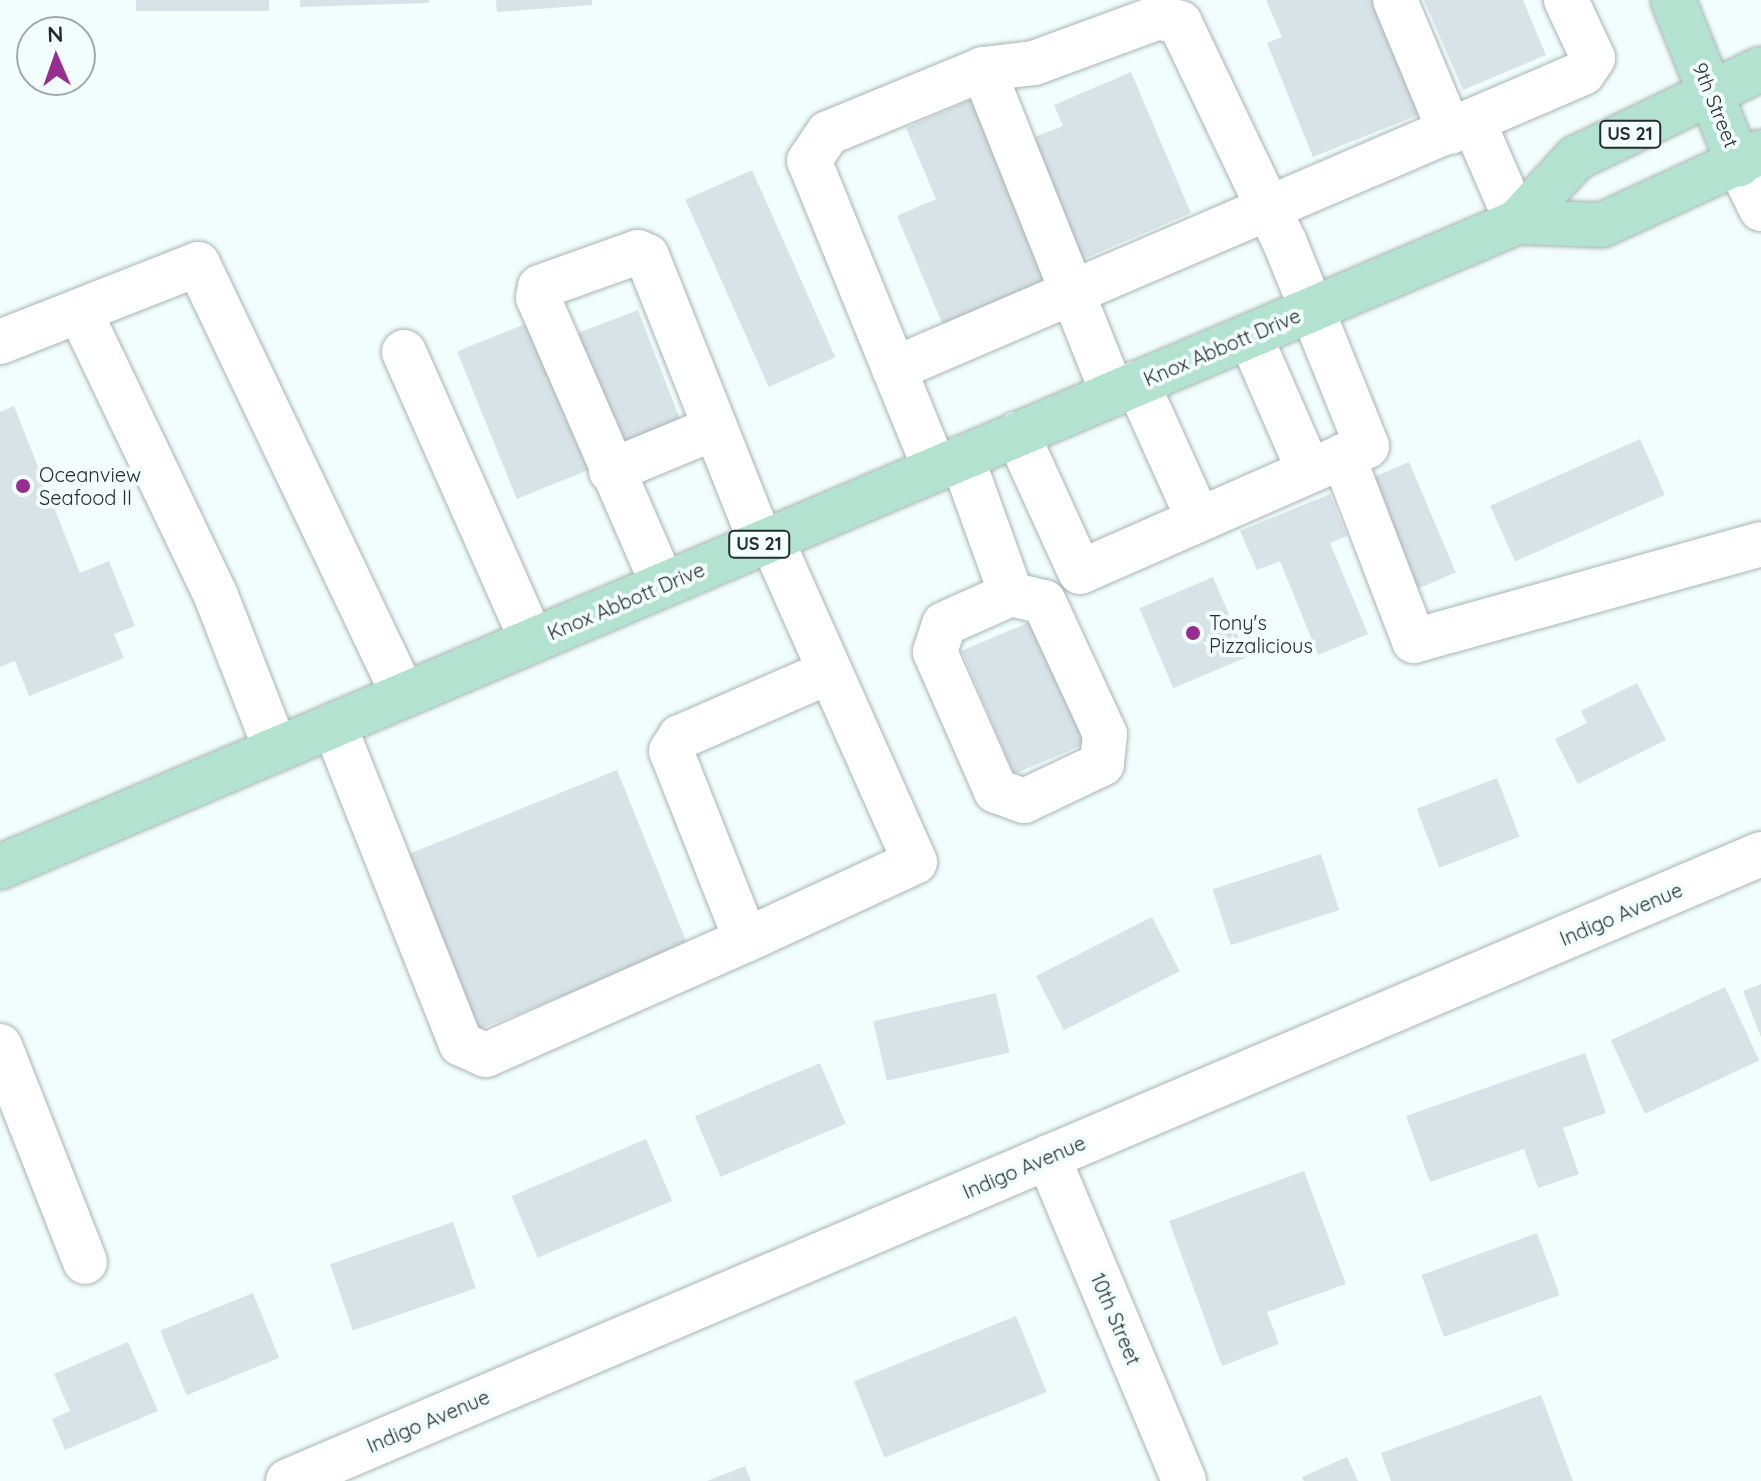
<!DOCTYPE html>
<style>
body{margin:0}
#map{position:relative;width:1761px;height:1481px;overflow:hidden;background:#f1fefd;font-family:Quicksand,sans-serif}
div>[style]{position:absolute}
.building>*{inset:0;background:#d8e3e7;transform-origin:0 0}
.roads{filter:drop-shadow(0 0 2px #a8b4b3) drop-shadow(0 0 2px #a8b4b3)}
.minor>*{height:44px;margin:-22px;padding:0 22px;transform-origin:22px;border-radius:22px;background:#fff}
.major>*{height:44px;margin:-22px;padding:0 22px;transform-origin:22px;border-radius:22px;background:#b3e2d0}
.dots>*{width:22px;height:22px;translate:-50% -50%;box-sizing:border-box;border:4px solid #f1fefd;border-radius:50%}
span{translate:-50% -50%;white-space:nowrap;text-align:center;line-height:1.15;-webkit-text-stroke:8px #f1fefd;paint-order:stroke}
.shield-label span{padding:2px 6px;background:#f1fefd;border:2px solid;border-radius:6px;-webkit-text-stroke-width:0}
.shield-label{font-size:18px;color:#262b2b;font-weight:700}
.street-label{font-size:20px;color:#262b2b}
.poi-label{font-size:20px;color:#262b2b}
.left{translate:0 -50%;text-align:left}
.north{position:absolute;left:16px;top:16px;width:80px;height:80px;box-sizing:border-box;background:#f1fefd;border:2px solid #a0aaa9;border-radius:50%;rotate:358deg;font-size:22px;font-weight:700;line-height:32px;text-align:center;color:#262b2b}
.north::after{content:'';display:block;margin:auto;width:28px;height:36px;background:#972d90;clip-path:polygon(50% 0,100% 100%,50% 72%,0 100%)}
</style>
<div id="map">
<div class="building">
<div style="left:136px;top:0;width:133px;height:11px"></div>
<div style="clip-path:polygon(300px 0,429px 0,429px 3px,300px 7px)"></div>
<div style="clip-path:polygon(496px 0,592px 0,592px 5px,497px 12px)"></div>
<div style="clip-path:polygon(1266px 0,1380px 0,1426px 112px,1313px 157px,1267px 43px,1282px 37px)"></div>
<div style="clip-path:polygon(1424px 0,1523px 0,1546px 55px,1463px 90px)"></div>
<div style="clip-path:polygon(1131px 72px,1191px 213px,1081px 260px,1030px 139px,1063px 126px,1054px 105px)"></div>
<div style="clip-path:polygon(975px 98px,1052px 278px,943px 325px,897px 216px,936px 199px,906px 128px)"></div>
<div style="left:752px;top:170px;width:205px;height:73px;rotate:66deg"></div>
<div style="left:638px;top:310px;width:122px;height:77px;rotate:69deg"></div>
<div style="left:535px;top:320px;width:159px;height:84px;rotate:68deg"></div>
<div style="clip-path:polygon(14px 406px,80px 573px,109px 561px,135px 626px,114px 634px,124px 658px,29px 696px,15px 661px,0 667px,0 412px)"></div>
<div style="left:1640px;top:439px;width:61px;height:164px;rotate:66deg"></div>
<div style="left:1409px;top:462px;width:120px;height:41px;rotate:67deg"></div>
<div style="clip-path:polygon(1330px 494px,1347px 536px,1330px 543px,1368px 634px,1318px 655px,1280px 561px,1257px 570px,1240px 531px)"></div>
<div style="left:1213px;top:577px;width:87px;height:80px;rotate:67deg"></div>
<div style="left:1039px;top:618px;width:134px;height:84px;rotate:67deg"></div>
<div style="clip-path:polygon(1637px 683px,1666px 740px,1578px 784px,1555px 739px,1587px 723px,1581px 711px)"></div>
<div style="left:617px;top:770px;width:189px;height:225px;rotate:68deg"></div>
<div style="left:1497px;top:778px;width:63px;height:86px;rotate:69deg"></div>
<div style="left:1321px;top:854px;width:59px;height:114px;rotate:72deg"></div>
<div style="left:1152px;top:917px;width:61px;height:130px;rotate:63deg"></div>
<div style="clip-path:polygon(1761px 984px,1761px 1037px,1743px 991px)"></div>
<div style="left:1725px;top:987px;width:81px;height:126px;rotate:65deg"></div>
<div style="left:996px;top:993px;width:61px;height:126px;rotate:77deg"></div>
<div style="clip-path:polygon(1585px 1053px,1606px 1113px,1563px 1128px,1579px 1174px,1538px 1188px,1524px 1149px,1430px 1182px,1406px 1116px)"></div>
<div style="left:820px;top:1063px;width:66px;height:136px;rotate:67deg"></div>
<div style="left:646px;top:1139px;width:67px;height:146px;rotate:67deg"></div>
<div style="clip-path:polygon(1304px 1171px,1346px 1284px,1267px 1312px,1279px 1344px,1222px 1366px,1169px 1221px)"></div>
<div style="left:453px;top:1222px;width:70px;height:130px;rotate:71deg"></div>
<div style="left:1537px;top:1233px;width:66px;height:123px;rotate:70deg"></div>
<div style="left:253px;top:1293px;width:70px;height:100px;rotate:68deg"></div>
<div style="left:1016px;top:1316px;width:82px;height:175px;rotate:68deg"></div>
<div style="clip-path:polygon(128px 1342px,158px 1411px,65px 1450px,52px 1419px,70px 1411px,54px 1374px)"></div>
<div style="clip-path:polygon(1541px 1395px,1573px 1481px,1391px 1481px,1381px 1453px)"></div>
<div style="clip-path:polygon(1347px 1457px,1358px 1481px,1304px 1481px,1302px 1477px)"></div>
<div style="clip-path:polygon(745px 1466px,751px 1481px,707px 1481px)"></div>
</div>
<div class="roads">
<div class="minor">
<div style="left:1395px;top:0;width:143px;rotate:67.4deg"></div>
<div style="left:983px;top:69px;width:350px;rotate:68.2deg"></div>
<div style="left:1473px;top:121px;width:110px;rotate:66.5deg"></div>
<div style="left:1739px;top:164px;width:50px;rotate:63.9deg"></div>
<div style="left:80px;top:312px;width:315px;rotate:64.4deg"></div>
<div style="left:216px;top:596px;width:165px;rotate:68.7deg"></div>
<div style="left:1250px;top:336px;width:147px;rotate:66.4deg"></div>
<div style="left:0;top:342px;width:213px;rotate:-21.5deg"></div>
<div style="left:198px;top:264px;width:478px;rotate:64.5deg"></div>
<div style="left:404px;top:352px;width:316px;rotate:66.1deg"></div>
<div style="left:894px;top:369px;width:750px;rotate:-23.25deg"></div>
<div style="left:1583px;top:73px;width:18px;rotate:-56deg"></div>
<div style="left:1593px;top:58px;width:64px;rotate:-115deg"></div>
<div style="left:1137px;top:383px;width:150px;rotate:65.7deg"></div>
<div style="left:1343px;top:456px;width:198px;rotate:69deg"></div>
<div style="left:1414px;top:641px;width:360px;rotate:-15.6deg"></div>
<div style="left:962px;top:458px;width:145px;rotate:70.2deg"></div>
<div style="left:935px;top:469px;width:333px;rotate:-112.2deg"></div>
<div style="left:809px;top:161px;width:34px;rotate:-56deg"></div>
<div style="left:828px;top:133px;width:168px;rotate:-22.4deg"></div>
<div style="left:983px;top:69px;width:51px;rotate:-6.7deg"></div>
<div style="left:1034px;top:63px;width:133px;rotate:-20.2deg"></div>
<div style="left:1159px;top:17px;width:22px;rotate:16deg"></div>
<div style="left:1180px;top:23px;width:244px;rotate:64.5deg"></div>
<div style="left:1285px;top:243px;width:219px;rotate:68deg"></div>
<div style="left:1367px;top:446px;width:313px;rotate:156.3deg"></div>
<div style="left:1080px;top:572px;width:152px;rotate:-114.5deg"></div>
<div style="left:611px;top:471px;width:113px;rotate:-22.5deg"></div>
<div style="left:663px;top:585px;width:313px;rotate:-113.5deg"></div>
<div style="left:538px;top:298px;width:11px;rotate:-80deg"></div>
<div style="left:540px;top:287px;width:104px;rotate:-19.7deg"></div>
<div style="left:638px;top:252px;width:10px;rotate:24deg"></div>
<div style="left:647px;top:256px;width:309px;rotate:68.3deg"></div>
<div style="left:1011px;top:594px;width:34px;rotate:14deg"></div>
<div style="left:1044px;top:602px;width:145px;rotate:65.2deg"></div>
<div style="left:1105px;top:734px;width:30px;rotate:96deg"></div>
<div style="left:1102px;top:764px;width:86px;rotate:154.6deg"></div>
<div style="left:1024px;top:801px;width:30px;rotate:-160deg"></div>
<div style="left:996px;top:791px;width:152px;rotate:-113.7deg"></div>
<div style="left:935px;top:652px;width:29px;rotate:-72deg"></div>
<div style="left:944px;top:624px;width:73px;rotate:-24.1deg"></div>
<div style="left:334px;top:725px;width:343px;rotate:68.3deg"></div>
<div style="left:461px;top:1044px;width:27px;rotate:24deg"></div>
<div style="left:486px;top:1055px;width:284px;rotate:-23.9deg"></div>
<div style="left:746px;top:940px;width:203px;rotate:-111.6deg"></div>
<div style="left:671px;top:751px;width:17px;rotate:-57deg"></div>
<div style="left:680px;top:737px;width:163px;rotate:-23.6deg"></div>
<div style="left:746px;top:940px;width:186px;rotate:-24.8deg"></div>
<div style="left:915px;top:862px;width:354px;rotate:-114deg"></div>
<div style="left:0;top:1046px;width:232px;rotate:68.5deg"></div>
<div style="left:1048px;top:1157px;width:351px;rotate:67.2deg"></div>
<div style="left:288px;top:1481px;width:1601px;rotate:-23.06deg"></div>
</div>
<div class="major">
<div style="left:1673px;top:0;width:177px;rotate:68.1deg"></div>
<div style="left:1517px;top:222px;width:85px;rotate:2deg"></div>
<div style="left:1602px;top:225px;width:175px;rotate:-24.7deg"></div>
<div style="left:0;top:867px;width:1648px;rotate:-23.03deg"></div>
<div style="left:1517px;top:222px;width:87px;rotate:-47.3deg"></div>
<div style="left:1576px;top:158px;width:205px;rotate:-25.7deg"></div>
</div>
</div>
<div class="dots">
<div style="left:23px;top:486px;background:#972d90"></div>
<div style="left:1193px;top:633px;background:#972d90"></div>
</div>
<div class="shield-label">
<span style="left:1630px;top:134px">US 21</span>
<span style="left:759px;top:544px">US 21</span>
</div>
<div class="street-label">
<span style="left:1716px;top:105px;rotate:68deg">9th Street</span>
<span style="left:1222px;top:347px;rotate:-23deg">Knox Abbott Drive</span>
<span style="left:626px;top:601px;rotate:-23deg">Knox Abbott Drive</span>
<span style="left:1621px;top:914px;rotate:-23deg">Indigo Avenue</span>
<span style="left:1024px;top:1167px;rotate:-23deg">Indigo Avenue</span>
<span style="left:1116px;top:1319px;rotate:67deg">10th Street</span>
<span style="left:428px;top:1421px;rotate:-23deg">Indigo Avenue</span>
</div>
<div class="poi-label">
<span class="left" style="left:39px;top:486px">Oceanview<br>Seafood II</span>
<span class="left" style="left:1209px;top:634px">Tony's<br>Pizzalicious</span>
</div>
<div class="north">N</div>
</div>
